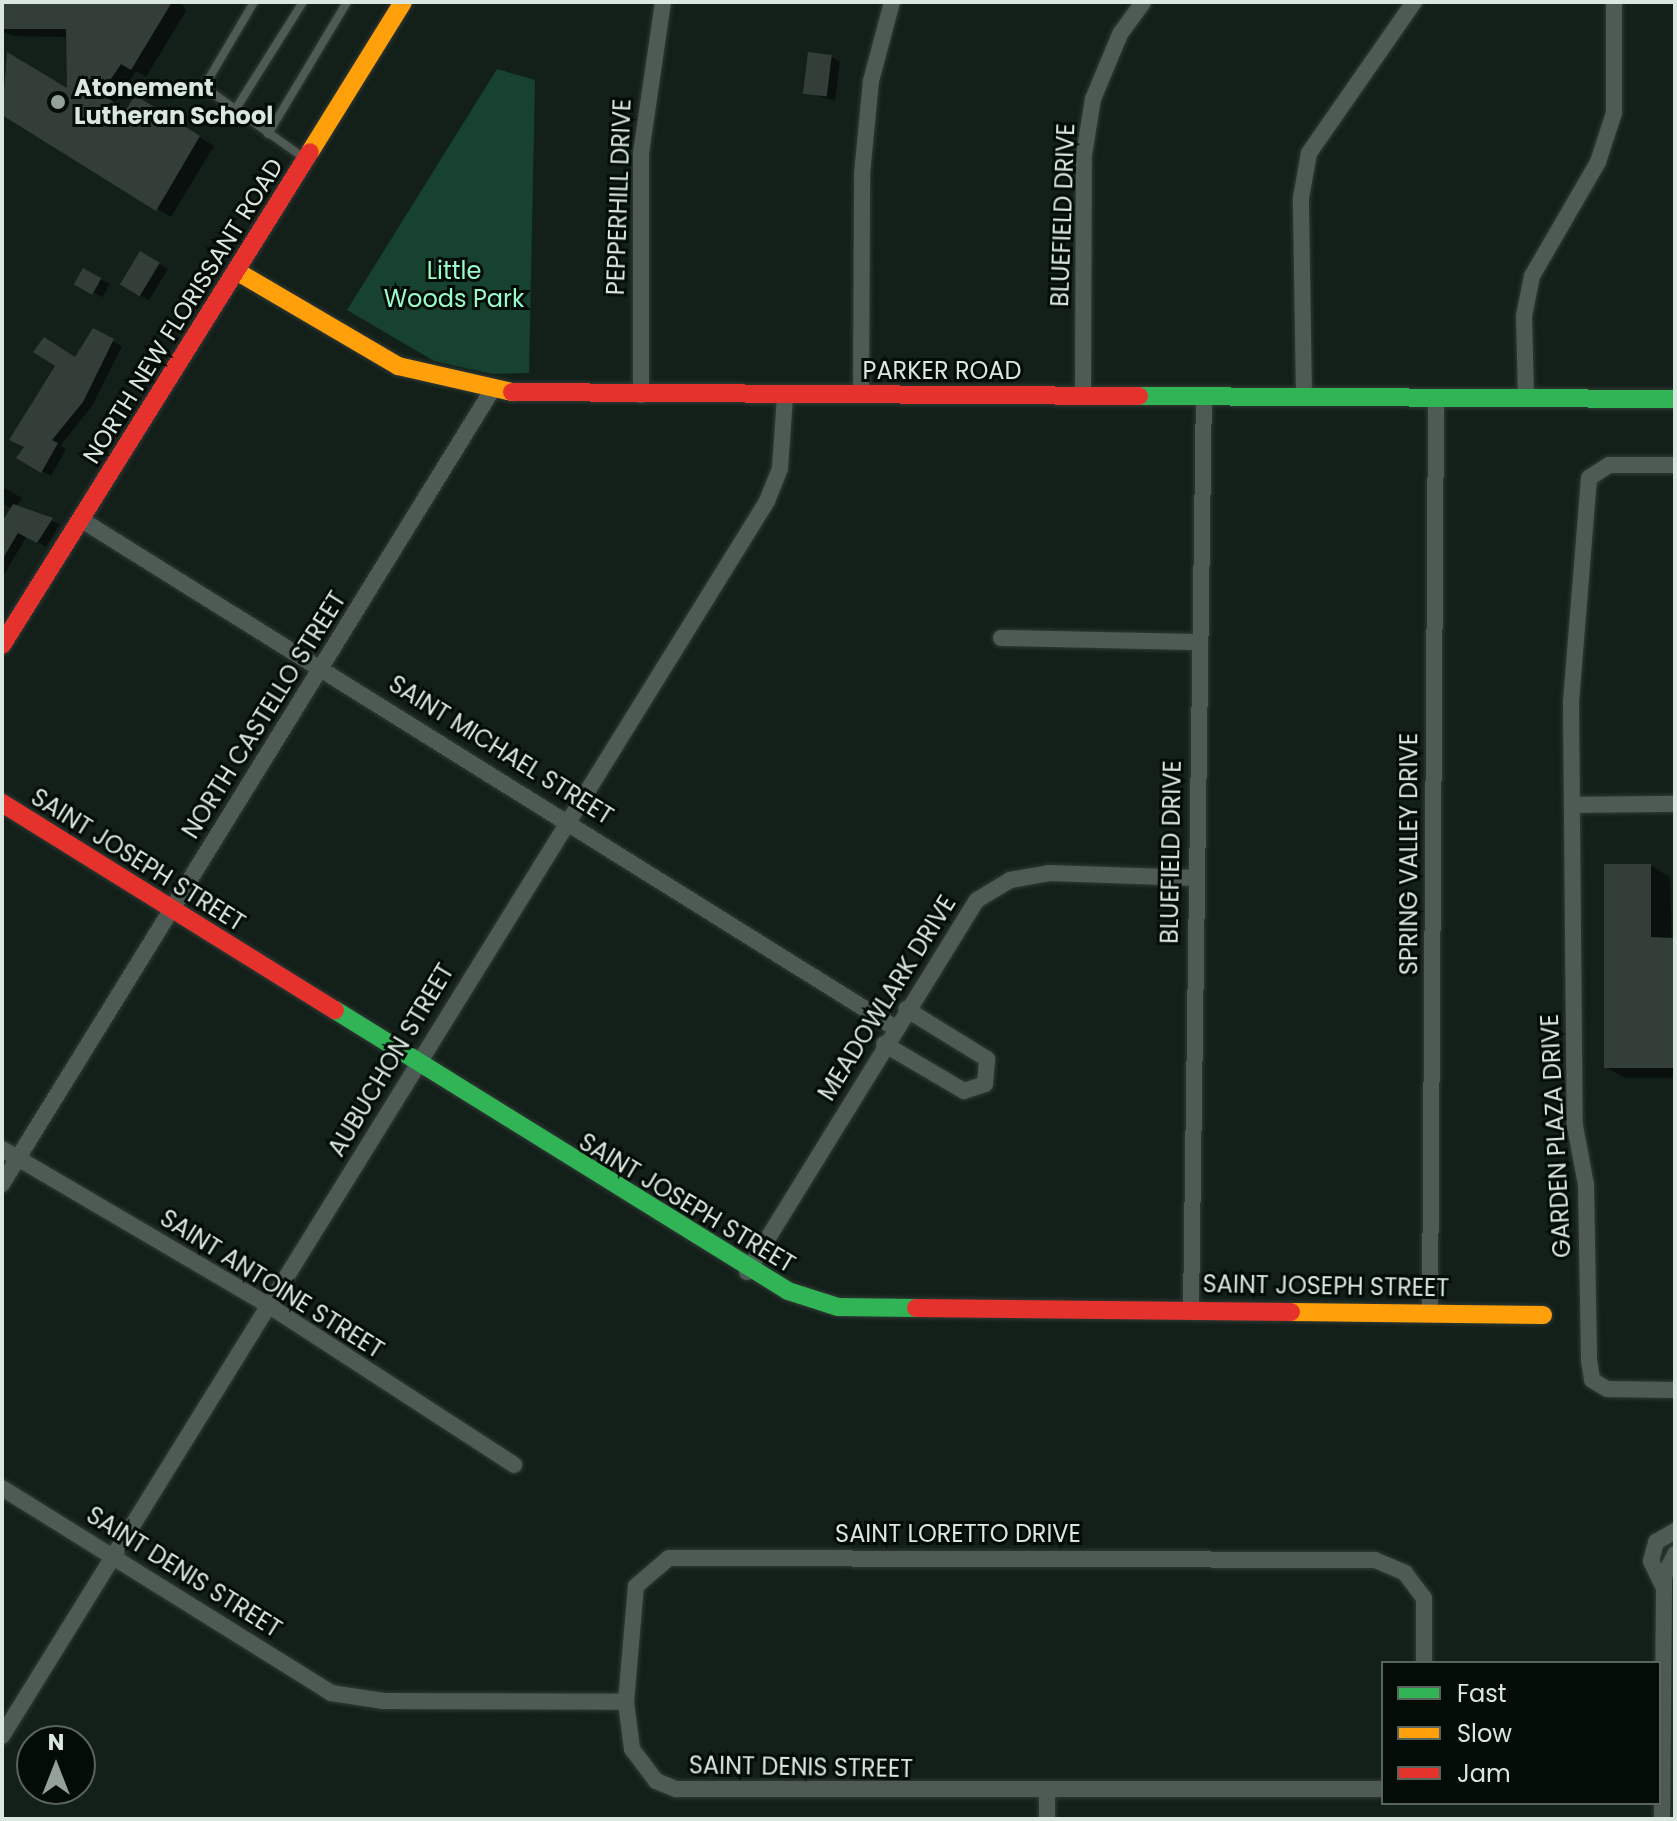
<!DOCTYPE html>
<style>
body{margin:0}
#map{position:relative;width:1677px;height:1821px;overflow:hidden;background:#131f19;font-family:Poppins,sans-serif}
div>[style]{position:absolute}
.green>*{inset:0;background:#16422f}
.shadow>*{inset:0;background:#0007;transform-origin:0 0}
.building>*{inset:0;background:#343e39;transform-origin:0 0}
.roads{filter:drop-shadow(0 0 2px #303a35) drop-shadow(0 0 2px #303a35)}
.lane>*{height:8px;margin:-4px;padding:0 4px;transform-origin:4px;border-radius:4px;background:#4e5a54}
.street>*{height:16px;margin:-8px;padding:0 8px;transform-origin:8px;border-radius:8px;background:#4e5a54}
.fast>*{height:18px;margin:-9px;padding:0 9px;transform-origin:9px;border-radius:9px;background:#30b455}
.slow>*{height:18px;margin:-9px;padding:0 9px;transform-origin:9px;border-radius:9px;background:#ff9f0a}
.jam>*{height:18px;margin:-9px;padding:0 9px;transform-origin:9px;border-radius:9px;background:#e5322d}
.dots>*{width:22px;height:22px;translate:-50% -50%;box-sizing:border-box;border:4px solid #040c07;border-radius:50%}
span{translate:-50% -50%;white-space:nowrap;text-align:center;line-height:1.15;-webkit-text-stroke:6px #040c07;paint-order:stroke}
.poi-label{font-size:24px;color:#d9e7df;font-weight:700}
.left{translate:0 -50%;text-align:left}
.street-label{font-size:24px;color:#d9e7df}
.park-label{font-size:24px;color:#9afac9}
.frame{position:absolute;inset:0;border:4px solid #d9e7df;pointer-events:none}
.legend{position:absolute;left:1381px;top:1661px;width:280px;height:144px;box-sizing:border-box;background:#040c07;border:2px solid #59645d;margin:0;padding:10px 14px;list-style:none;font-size:24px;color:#d9e7df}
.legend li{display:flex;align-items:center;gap:16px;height:40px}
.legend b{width:40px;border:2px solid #59645d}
.north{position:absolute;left:16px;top:1725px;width:80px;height:80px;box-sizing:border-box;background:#040c07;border:2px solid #59645d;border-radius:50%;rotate:0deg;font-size:22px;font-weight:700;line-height:32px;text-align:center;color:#d9e7df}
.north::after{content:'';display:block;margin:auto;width:28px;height:36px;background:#94a19a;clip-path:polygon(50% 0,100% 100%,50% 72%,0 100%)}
</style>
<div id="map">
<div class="green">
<div style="clip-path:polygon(497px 69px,535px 80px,529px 373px,492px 374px,434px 361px,347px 310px)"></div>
</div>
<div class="shadow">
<div style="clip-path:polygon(2px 2px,181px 2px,186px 11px,146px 77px,136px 71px,115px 103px,127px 112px,150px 106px,214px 146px,171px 217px,2px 113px,7px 55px,69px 91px,68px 37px,12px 36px,2px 31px)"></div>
<div style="clip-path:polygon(832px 57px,840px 62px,835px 101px,805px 92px)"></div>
<div style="clip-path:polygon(141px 254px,168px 269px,149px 300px,141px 296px)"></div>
<div style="left:83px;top:270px;width:30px;height:15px;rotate:28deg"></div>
<div style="clip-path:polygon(93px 331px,122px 346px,92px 406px,60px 446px,66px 449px,51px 476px,19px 458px)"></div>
<div style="clip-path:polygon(2px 487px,22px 498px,16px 507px,60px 524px,46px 547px,27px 536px,2px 578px,2px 524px,12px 509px,2px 503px)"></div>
<div style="clip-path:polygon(1651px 866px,1670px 877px,1675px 1078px,1625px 1078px,1606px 1067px)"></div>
</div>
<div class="building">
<div style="clip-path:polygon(2px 2px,172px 2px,131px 70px,121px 64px,101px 94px,126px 110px,135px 95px,200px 136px,156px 211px,2px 115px,7px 52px,67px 88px,66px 29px,2px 29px)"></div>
<div style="left:808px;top:52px;width:24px;height:42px;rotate:7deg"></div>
<div style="left:140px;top:251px;width:23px;height:39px;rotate:31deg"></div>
<div style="left:83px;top:268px;width:21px;height:19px;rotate:29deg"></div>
<div style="clip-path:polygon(93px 328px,114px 339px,83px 402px,52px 440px,58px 443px,41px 473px,16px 458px,24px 447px,9px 440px,55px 366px,33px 352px,44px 337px,75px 357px)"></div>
<div style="clip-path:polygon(13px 504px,53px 518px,37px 543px,18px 533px,2px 560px,2px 522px)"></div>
<div style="clip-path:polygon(1604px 864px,1651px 864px,1651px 937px,1675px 938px,1675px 1068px,1604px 1068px)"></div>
</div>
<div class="roads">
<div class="lane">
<div style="left:254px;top:2px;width:99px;rotate:120.5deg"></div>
<div style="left:204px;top:87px;width:121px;rotate:35.3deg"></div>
<div style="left:235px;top:110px;width:128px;rotate:-57.8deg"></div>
<div style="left:268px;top:134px;width:154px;rotate:-59.1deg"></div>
</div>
<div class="street">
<div style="left:641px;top:395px;width:242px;rotate:-90deg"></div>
<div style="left:641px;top:153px;width:153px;rotate:-81.7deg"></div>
<div style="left:861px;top:395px;width:221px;rotate:-89.7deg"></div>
<div style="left:862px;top:174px;width:93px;rotate:-84.5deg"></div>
<div style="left:871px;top:81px;width:82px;rotate:-75.1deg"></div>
<div style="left:1083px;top:395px;width:240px;rotate:-89.8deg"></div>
<div style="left:1084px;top:155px;width:57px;rotate:-80.9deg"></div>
<div style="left:1093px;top:99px;width:70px;rotate:-67.4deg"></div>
<div style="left:1120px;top:34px;width:39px;rotate:-54deg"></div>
<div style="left:1304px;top:397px;width:199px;rotate:-90.9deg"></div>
<div style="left:1301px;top:198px;width:46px;rotate:-79.9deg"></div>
<div style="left:1309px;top:153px;width:184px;rotate:-55.2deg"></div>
<div style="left:1526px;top:398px;width:82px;rotate:-91.4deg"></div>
<div style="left:1524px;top:316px;width:41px;rotate:-78.7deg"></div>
<div style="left:1532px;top:276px;width:132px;rotate:-59.9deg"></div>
<div style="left:1598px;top:162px;width:52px;rotate:-71.9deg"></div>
<div style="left:1614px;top:113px;width:111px;rotate:-90deg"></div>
<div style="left:1675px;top:465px;width:66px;rotate:180deg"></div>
<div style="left:1609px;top:465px;width:24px;rotate:147deg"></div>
<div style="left:1589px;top:478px;width:226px;rotate:94.6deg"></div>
<div style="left:1571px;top:703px;width:423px;rotate:89.5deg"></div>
<div style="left:1575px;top:1126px;width:60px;rotate:79.4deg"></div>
<div style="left:1586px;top:1185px;width:175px;rotate:89deg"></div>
<div style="left:1589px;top:1360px;width:20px;rotate:81deg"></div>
<div style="left:1592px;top:1380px;width:17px;rotate:31deg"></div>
<div style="left:1607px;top:1389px;width:68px;rotate:0.8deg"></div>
<div style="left:80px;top:519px;width:960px;rotate:31.97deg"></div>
<div style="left:1001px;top:638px;width:197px;rotate:1.2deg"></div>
<div style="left:1573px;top:805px;width:102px;rotate:-0.6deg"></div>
<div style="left:884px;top:1044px;width:93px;rotate:30.4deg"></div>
<div style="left:964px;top:1091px;width:22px;rotate:-18deg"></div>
<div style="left:985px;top:1084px;width:25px;rotate:-85deg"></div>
<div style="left:987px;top:1059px;width:95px;rotate:-148.3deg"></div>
<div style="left:2px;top:1149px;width:312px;rotate:30.4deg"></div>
<div style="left:271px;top:1307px;width:290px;rotate:33deg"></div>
<div style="left:2px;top:1184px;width:931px;rotate:-58.31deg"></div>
<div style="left:747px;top:1272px;width:437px;rotate:-58.3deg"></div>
<div style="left:977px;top:900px;width:39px;rotate:-31deg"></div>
<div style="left:1010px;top:880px;width:40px;rotate:-10deg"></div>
<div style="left:1049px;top:873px;width:146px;rotate:2deg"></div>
<div style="left:1191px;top:1309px;width:914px;rotate:-89.19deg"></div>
<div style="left:1430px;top:1311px;width:913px;rotate:-89.62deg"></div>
<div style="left:2px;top:1488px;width:388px;rotate:31.9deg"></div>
<div style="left:331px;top:1693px;width:53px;rotate:8.7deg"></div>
<div style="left:383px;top:1701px;width:243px;rotate:0.2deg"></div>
<div style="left:626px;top:1702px;width:47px;rotate:82.7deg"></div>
<div style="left:632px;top:1749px;width:40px;rotate:53deg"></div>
<div style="left:656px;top:1781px;width:22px;rotate:22deg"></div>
<div style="left:676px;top:1789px;width:707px"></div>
<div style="left:1664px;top:1588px;width:30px;rotate:-116deg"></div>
<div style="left:1651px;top:1561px;width:20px;rotate:-75deg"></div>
<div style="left:1656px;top:1542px;width:22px;rotate:-30deg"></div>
<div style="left:626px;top:1702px;width:116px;rotate:-85.1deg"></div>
<div style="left:636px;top:1586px;width:43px;rotate:-40.3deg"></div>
<div style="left:669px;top:1558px;width:706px;rotate:0.16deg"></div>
<div style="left:1375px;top:1560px;width:33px;rotate:23deg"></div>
<div style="left:1405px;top:1573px;width:31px;rotate:53deg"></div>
<div style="left:1424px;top:1598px;width:65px;rotate:90deg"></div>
<div style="left:2px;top:1736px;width:1453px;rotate:-58.22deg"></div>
<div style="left:767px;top:501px;width:35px;rotate:-68deg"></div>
<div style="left:780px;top:468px;width:72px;rotate:-86deg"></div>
<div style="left:1047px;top:1819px;width:26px;rotate:-90deg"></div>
<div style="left:1662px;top:1819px;width:243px;rotate:-89.5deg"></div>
<div style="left:1664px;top:1576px;width:25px;rotate:-63deg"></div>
</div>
<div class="fast">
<div style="left:1139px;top:396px;width:536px;rotate:0.32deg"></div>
<div style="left:335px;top:1010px;width:533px;rotate:31.81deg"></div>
<div style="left:788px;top:1291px;width:52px;rotate:17.7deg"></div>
<div style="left:838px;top:1307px;width:78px;rotate:0.7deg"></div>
</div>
<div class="slow">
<div style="left:310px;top:152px;width:176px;rotate:-58.2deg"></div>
<div style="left:238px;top:272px;width:186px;rotate:30.4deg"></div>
<div style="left:398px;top:366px;width:117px;rotate:12.8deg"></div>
<div style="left:1291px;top:1312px;width:252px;rotate:0.7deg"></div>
</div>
<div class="jam">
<div style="left:512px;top:392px;width:627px;rotate:0.37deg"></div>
<div style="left:2px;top:645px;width:581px;rotate:-58.01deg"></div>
<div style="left:2px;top:803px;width:392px;rotate:31.9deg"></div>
<div style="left:916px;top:1308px;width:375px;rotate:0.6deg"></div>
</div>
</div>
<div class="dots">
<div style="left:58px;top:102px;background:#94a19a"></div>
</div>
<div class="poi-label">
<span class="left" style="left:74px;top:102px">Atonement<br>Lutheran School</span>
</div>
<div class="street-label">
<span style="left:619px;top:197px;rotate:-88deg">PEPPERHILL DRIVE</span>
<span style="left:1063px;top:215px;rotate:-88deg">BLUEFIELD DRIVE</span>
<span style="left:183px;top:311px;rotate:-58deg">NORTH NEW FLORISSANT ROAD</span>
<span style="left:942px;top:371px">PARKER ROAD</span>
<span style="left:264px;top:715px;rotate:-58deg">NORTH CASTELLO STREET</span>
<span style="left:501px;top:750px;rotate:32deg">SAINT MICHAEL STREET</span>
<span style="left:1171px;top:852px;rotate:-89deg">BLUEFIELD DRIVE</span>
<span style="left:1409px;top:854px;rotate:-90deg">SPRING VALLEY DRIVE</span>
<span style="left:138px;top:860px;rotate:32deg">SAINT JOSEPH STREET</span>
<span style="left:887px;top:998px;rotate:-58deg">MEADOWLARK DRIVE</span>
<span style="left:391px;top:1060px;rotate:-59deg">AUBUCHON STREET</span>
<span style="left:1556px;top:1136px;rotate:-93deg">GARDEN PLAZA DRIVE</span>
<span style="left:687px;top:1203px;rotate:31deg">SAINT JOSEPH STREET</span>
<span style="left:272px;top:1284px;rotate:32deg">SAINT ANTOINE STREET</span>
<span style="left:1326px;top:1286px;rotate:1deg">SAINT JOSEPH STREET</span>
<span style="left:958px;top:1534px">SAINT LORETTO DRIVE</span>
<span style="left:184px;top:1572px;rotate:32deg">SAINT DENIS STREET</span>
<span style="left:801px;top:1767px;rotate:1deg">SAINT DENIS STREET</span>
</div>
<div class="park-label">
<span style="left:454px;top:285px">Little<br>Woods Park</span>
</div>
<div class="frame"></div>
<ul class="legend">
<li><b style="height:10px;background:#30b455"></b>Fast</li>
<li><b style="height:10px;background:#ff9f0a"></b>Slow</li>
<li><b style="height:10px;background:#e5322d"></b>Jam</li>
</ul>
<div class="north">N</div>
</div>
